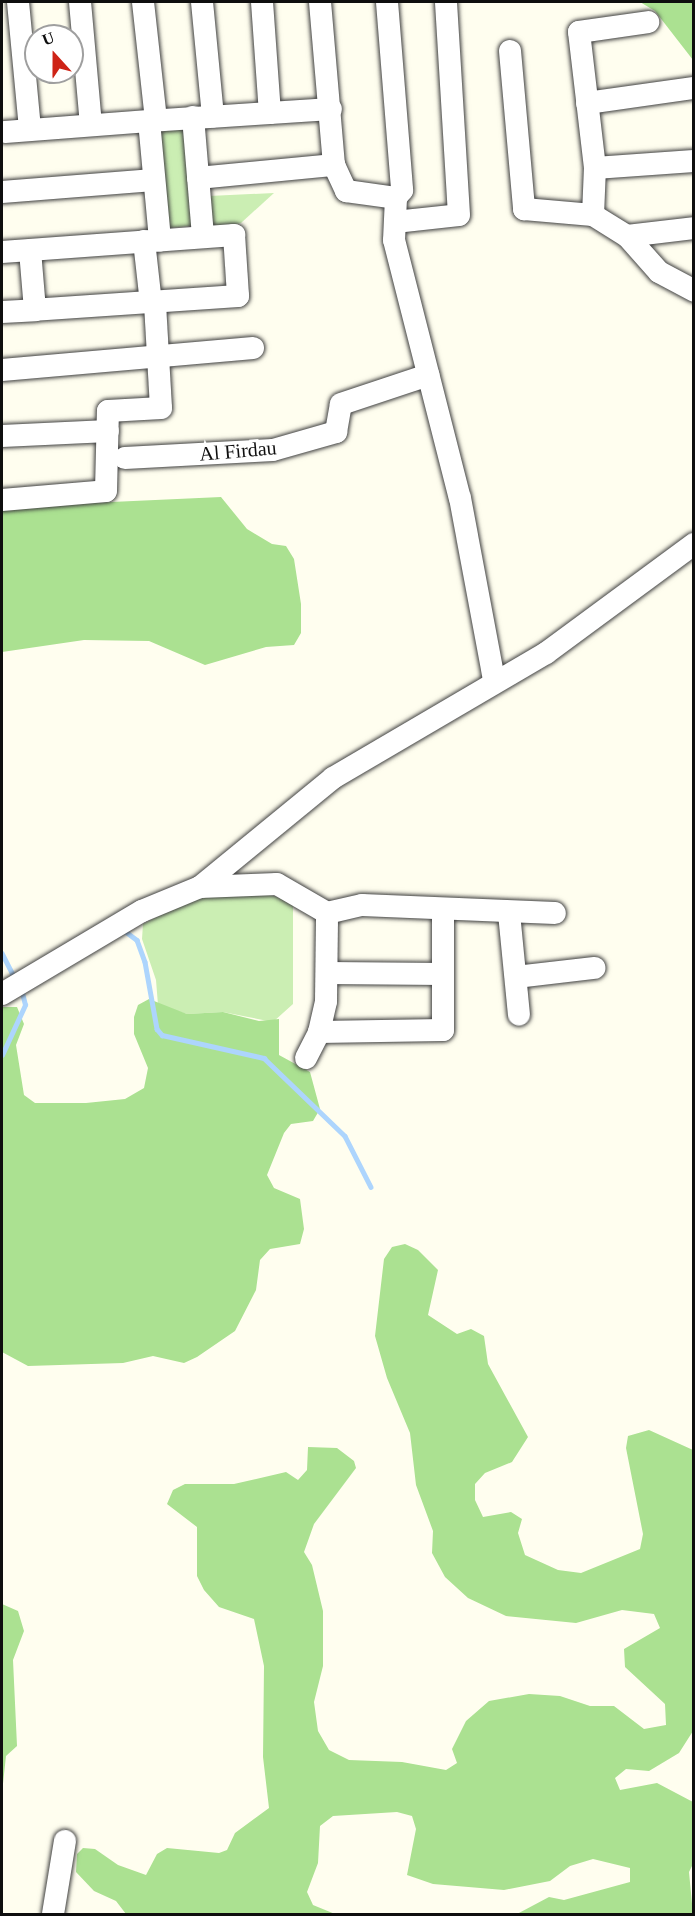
<!DOCTYPE html>
<style>
body{margin:0}
#map{position:relative;width:695px;height:1916px;overflow:hidden;background:#fffeef;font-family:Georgia,serif}
div>[style]{position:absolute}
.green>*{inset:0;background:#cbeeb3;transform-origin:0 0}
.forest>*{inset:0;background:#abe191}
.stream>*{height:4.5px;margin:-2.25px;padding:0 2.25px;transform-origin:2.25px;border-radius:2.25px;background:#add5fd}
.roads{filter:drop-shadow(0 0 2px #414141) drop-shadow(0 0 2px #414141)}
.minor>*{height:22px;margin:-11px;padding:0 11px;transform-origin:11px;border-radius:11px;background:#fff}
span{translate:-50% -50%;white-space:nowrap;text-align:center;line-height:1.15;-webkit-text-stroke:6px #fff;paint-order:stroke}
.street-label{font-size:20px;color:#0e0e0e}
.frame{position:absolute;inset:0;border:3px solid #0e0e0e;pointer-events:none}
.north{position:absolute;left:24px;top:24px;width:60px;height:60px;box-sizing:border-box;background:#fff;border:2px solid #9f9f9f;border-radius:50%;rotate:339deg;font-size:16px;font-weight:700;line-height:24px;text-align:center;color:#0e0e0e}
.north::after{content:'';display:block;margin:auto;width:21px;height:27px;background:#ce2316;clip-path:polygon(50% 0,100% 100%,50% 72%,0 100%)}
</style>
<div id="map">
<div class="green">
<div style="left:186px;top:127px;width:99px;height:27px;rotate:85deg"></div>
<div style="clip-path:polygon(274px 193px,241px 223px,210px 231px,209px 196px)"></div>
<div style="clip-path:polygon(254px 890px,293px 902px,293px 1004px,273px 1022px,223px 1012px,187px 1014px,158px 1005px,156px 980px,142px 939px,143px 924px,202px 894px)"></div>
</div>
<div class="forest">
<div style="clip-path:polygon(640px 2px,693px 2px,693px 60px,655px 11px)"></div>
<div style="clip-path:polygon(221px 497px,247px 529px,272px 544px,286px 546px,294px 559px,301px 604px,301px 633px,294px 645px,266px 647px,205px 665px,149px 641px,84px 640px,2px 652px,2px 507px)"></div>
<div style="clip-path:polygon(149px 999px,187px 1014px,223px 1012px,259px 1021px,279px 1019px,279px 1055px,310px 1072px,320px 1109px,313px 1121px,291px 1124px,284px 1133px,267px 1175px,274px 1188px,300px 1199px,304px 1229px,300px 1244px,270px 1249px,260px 1260px,256px 1290px,235px 1331px,197px 1357px,184px 1363px,153px 1356px,123px 1363px,28px 1366px,2px 1352px,2px 1007px,17px 1007px,24px 1024px,16px 1045px,24px 1095px,35px 1103px,86px 1103px,125px 1099px,144px 1088px,148px 1068px,134px 1034px,134px 1017px,138px 1005px)"></div>
<div style="clip-path:polygon(405px 1244px,418px 1250px,438px 1270px,428px 1315px,457px 1334px,471px 1329px,484px 1336px,488px 1364px,528px 1437px,512px 1462px,485px 1473px,475px 1484px,475px 1500px,483px 1517px,511px 1512px,522px 1519px,518px 1533px,525px 1555px,558px 1570px,581px 1573px,640px 1549px,643px 1534px,626px 1448px,628px 1436px,649px 1430px,693px 1450px,693px 1731px,679px 1753px,649px 1771px,626px 1769px,615px 1778px,620px 1790px,657px 1783px,693px 1802px,693px 1864px,689px 1872px,693px 1914px,517px 1914px,549px 1897px,564px 1900px,630px 1882px,630px 1868px,593px 1859px,570px 1866px,550px 1881px,504px 1890px,433px 1884px,407px 1875px,416px 1829px,412px 1816px,397px 1812px,333px 1816px,320px 1826px,318px 1863px,307px 1892px,313px 1905px,335px 1914px,126px 1914px,116px 1901px,94px 1891px,76px 1872px,77px 1854px,83px 1848px,95px 1849px,118px 1865px,146px 1875px,157px 1854px,167px 1848px,219px 1853px,227px 1850px,235px 1833px,269px 1808px,263px 1757px,264px 1666px,254px 1619px,219px 1607px,204px 1590px,197px 1576px,197px 1527px,167px 1504px,173px 1490px,185px 1484px,234px 1484px,286px 1472px,298px 1480px,307px 1470px,308px 1447px,337px 1448px,354px 1461px,356px 1468px,314px 1524px,304px 1552px,312px 1565px,323px 1611px,323px 1666px,314px 1702px,318px 1731px,329px 1750px,349px 1760px,402px 1762px,446px 1770px,457px 1763px,452px 1749px,466px 1721px,489px 1701px,529px 1694px,560px 1696px,590px 1706px,614px 1706px,644px 1729px,666px 1725px,665px 1704px,625px 1667px,624px 1649px,660px 1628px,654px 1614px,622px 1610px,576px 1623px,506px 1616px,468px 1598px,445px 1577px,432px 1553px,433px 1531px,416px 1485px,410px 1433px,387px 1378px,375px 1336px,384px 1259px,392px 1247px)"></div>
<div style="clip-path:polygon(2px 1604px,18px 1611px,24px 1631px,13px 1660px,17px 1746px,6px 1756px,2px 1793px)"></div>
</div>
<div class="stream">
<div style="left:125px;top:931px;width:15px;rotate:37deg"></div>
<div style="left:137px;top:940px;width:23px;rotate:70deg"></div>
<div style="left:145px;top:962px;width:68px;rotate:79.8deg"></div>
<div style="left:157px;top:1029px;width:8px;rotate:50deg"></div>
<div style="left:162px;top:1035px;width:105px;rotate:12.7deg"></div>
<div style="left:264px;top:1058px;width:112px;rotate:43.9deg"></div>
<div style="left:345px;top:1136px;width:57px;rotate:63deg"></div>
<div style="left:2px;top:953px;width:29px;rotate:63deg"></div>
<div style="left:2px;top:1055px;width:55px;rotate:-65.3deg"></div>
<div style="left:25px;top:1005px;width:16px;rotate:-104deg"></div>
</div>
<div class="roads">
<div class="minor">
<div style="left:18px;top:2px;width:128px;rotate:84.6deg"></div>
<div style="left:80px;top:2px;width:123px;rotate:84.9deg"></div>
<div style="left:143px;top:2px;width:118px;rotate:83.7deg"></div>
<div style="left:202px;top:2px;width:115px;rotate:84.5deg"></div>
<div style="left:262px;top:2px;width:111px;rotate:85.9deg"></div>
<div style="left:270px;top:113px;width:61px;rotate:-3.8deg"></div>
<div style="left:320px;top:2px;width:164px;rotate:85.1deg"></div>
<div style="left:334px;top:165px;width:29px;rotate:65deg"></div>
<div style="left:346px;top:191px;width:50px;rotate:8deg"></div>
<div style="left:387px;top:2px;width:189px;rotate:85.4deg"></div>
<div style="left:402px;top:190px;width:10px;rotate:127deg"></div>
<div style="left:396px;top:198px;width:42px;rotate:92.7deg"></div>
<div style="left:394px;top:240px;width:266px;rotate:75.7deg"></div>
<div style="left:460px;top:498px;width:185px;rotate:79.4deg"></div>
<div style="left:510px;top:51px;width:159px;rotate:84.9deg"></div>
<div style="left:524px;top:209px;width:69px;rotate:5deg"></div>
<div style="left:593px;top:215px;width:40px;rotate:32deg"></div>
<div style="left:627px;top:236px;width:48px;rotate:48.4deg"></div>
<div style="left:659px;top:272px;width:40px;rotate:28deg"></div>
<div style="left:587px;top:103px;width:108px;rotate:-8deg"></div>
<div style="left:193px;top:117px;width:120px;rotate:85.2deg"></div>
<div style="left:149px;top:121px;width:121px;rotate:-3.8deg"></div>
<div style="left:5px;top:132px;width:144px;rotate:-4.4deg"></div>
<div style="left:149px;top:121px;width:120px;rotate:84.7deg"></div>
<div style="left:595px;top:168px;width:99px;rotate:-4deg"></div>
<div style="left:198px;top:178px;width:137px;rotate:-5.5deg"></div>
<div style="left:2px;top:192px;width:152px;rotate:-4.5deg"></div>
<div style="left:593px;top:215px;width:47px;rotate:-87.6deg"></div>
<div style="left:595px;top:168px;width:137px;rotate:-96.7deg"></div>
<div style="left:579px;top:32px;width:70px;rotate:-8.2deg"></div>
<div style="left:395px;top:222px;width:64px;rotate:-6.2deg"></div>
<div style="left:459px;top:215px;width:213px;rotate:-93.5deg"></div>
<div style="left:627px;top:236px;width:67px;rotate:-6.8deg"></div>
<div style="left:144px;top:241px;width:62px;rotate:83.6deg"></div>
<div style="left:2px;top:252px;width:233px;rotate:-4.2deg"></div>
<div style="left:234px;top:235px;width:61px;rotate:86.2deg"></div>
<div style="left:238px;top:296px;width:203px;rotate:176.1deg"></div>
<div style="left:2px;top:312px;width:33px;rotate:-3deg"></div>
<div style="left:35px;top:310px;width:60px;rotate:-94.8deg"></div>
<div style="left:2px;top:370px;width:252px;rotate:-5deg"></div>
<div style="left:2px;top:436px;width:106px;rotate:-2.7deg"></div>
<div style="left:125px;top:458px;width:148px;rotate:-3.1deg"></div>
<div style="left:273px;top:450px;width:66px;rotate:-15.9deg"></div>
<div style="left:336px;top:432px;width:28px;rotate:-80deg"></div>
<div style="left:341px;top:404px;width:92px;rotate:-18.4deg"></div>
<div style="left:2px;top:500px;width:104px;rotate:-4.9deg"></div>
<div style="left:106px;top:491px;width:80px;rotate:-88.6deg"></div>
<div style="left:108px;top:411px;width:53px;rotate:-3.2deg"></div>
<div style="left:161px;top:408px;width:105px;rotate:-93.3deg"></div>
<div style="left:200px;top:887px;width:77px;rotate:-2.2deg"></div>
<div style="left:277px;top:884px;width:58px;rotate:30.1deg"></div>
<div style="left:327px;top:913px;width:36px;rotate:-13deg"></div>
<div style="left:362px;top:905px;width:193px;rotate:2.4deg"></div>
<div style="left:509px;top:913px;width:102px;rotate:84.4deg"></div>
<div style="left:327px;top:973px;width:116px;rotate:0.5deg"></div>
<div style="left:516px;top:977px;width:79px;rotate:-6.6deg"></div>
<div style="left:2px;top:994px;width:163px;rotate:-30.7deg"></div>
<div style="left:142px;top:911px;width:63px;rotate:-22.5deg"></div>
<div style="left:200px;top:887px;width:172px;rotate:-39.3deg"></div>
<div style="left:333px;top:778px;width:247px;rotate:-30.4deg"></div>
<div style="left:546px;top:653px;width:184px;rotate:-36.4deg"></div>
<div style="left:319px;top:1032px;width:124px;rotate:-0.9deg"></div>
<div style="left:443px;top:1030px;width:119px;rotate:-90deg"></div>
<div style="left:306px;top:1058px;width:29px;rotate:-63deg"></div>
<div style="left:319px;top:1032px;width:32px;rotate:-77deg"></div>
<div style="left:326px;top:1001px;width:88px;rotate:-89.3deg"></div>
<div style="left:53px;top:1914px;width:74px;rotate:-80.7deg"></div>
</div>
</div>
<div class="street-label">
<span style="left:238px;top:451px;rotate:-5deg">Al Firdau</span>
</div>
<div class="frame"></div>
<div class="north">U</div>
</div>
